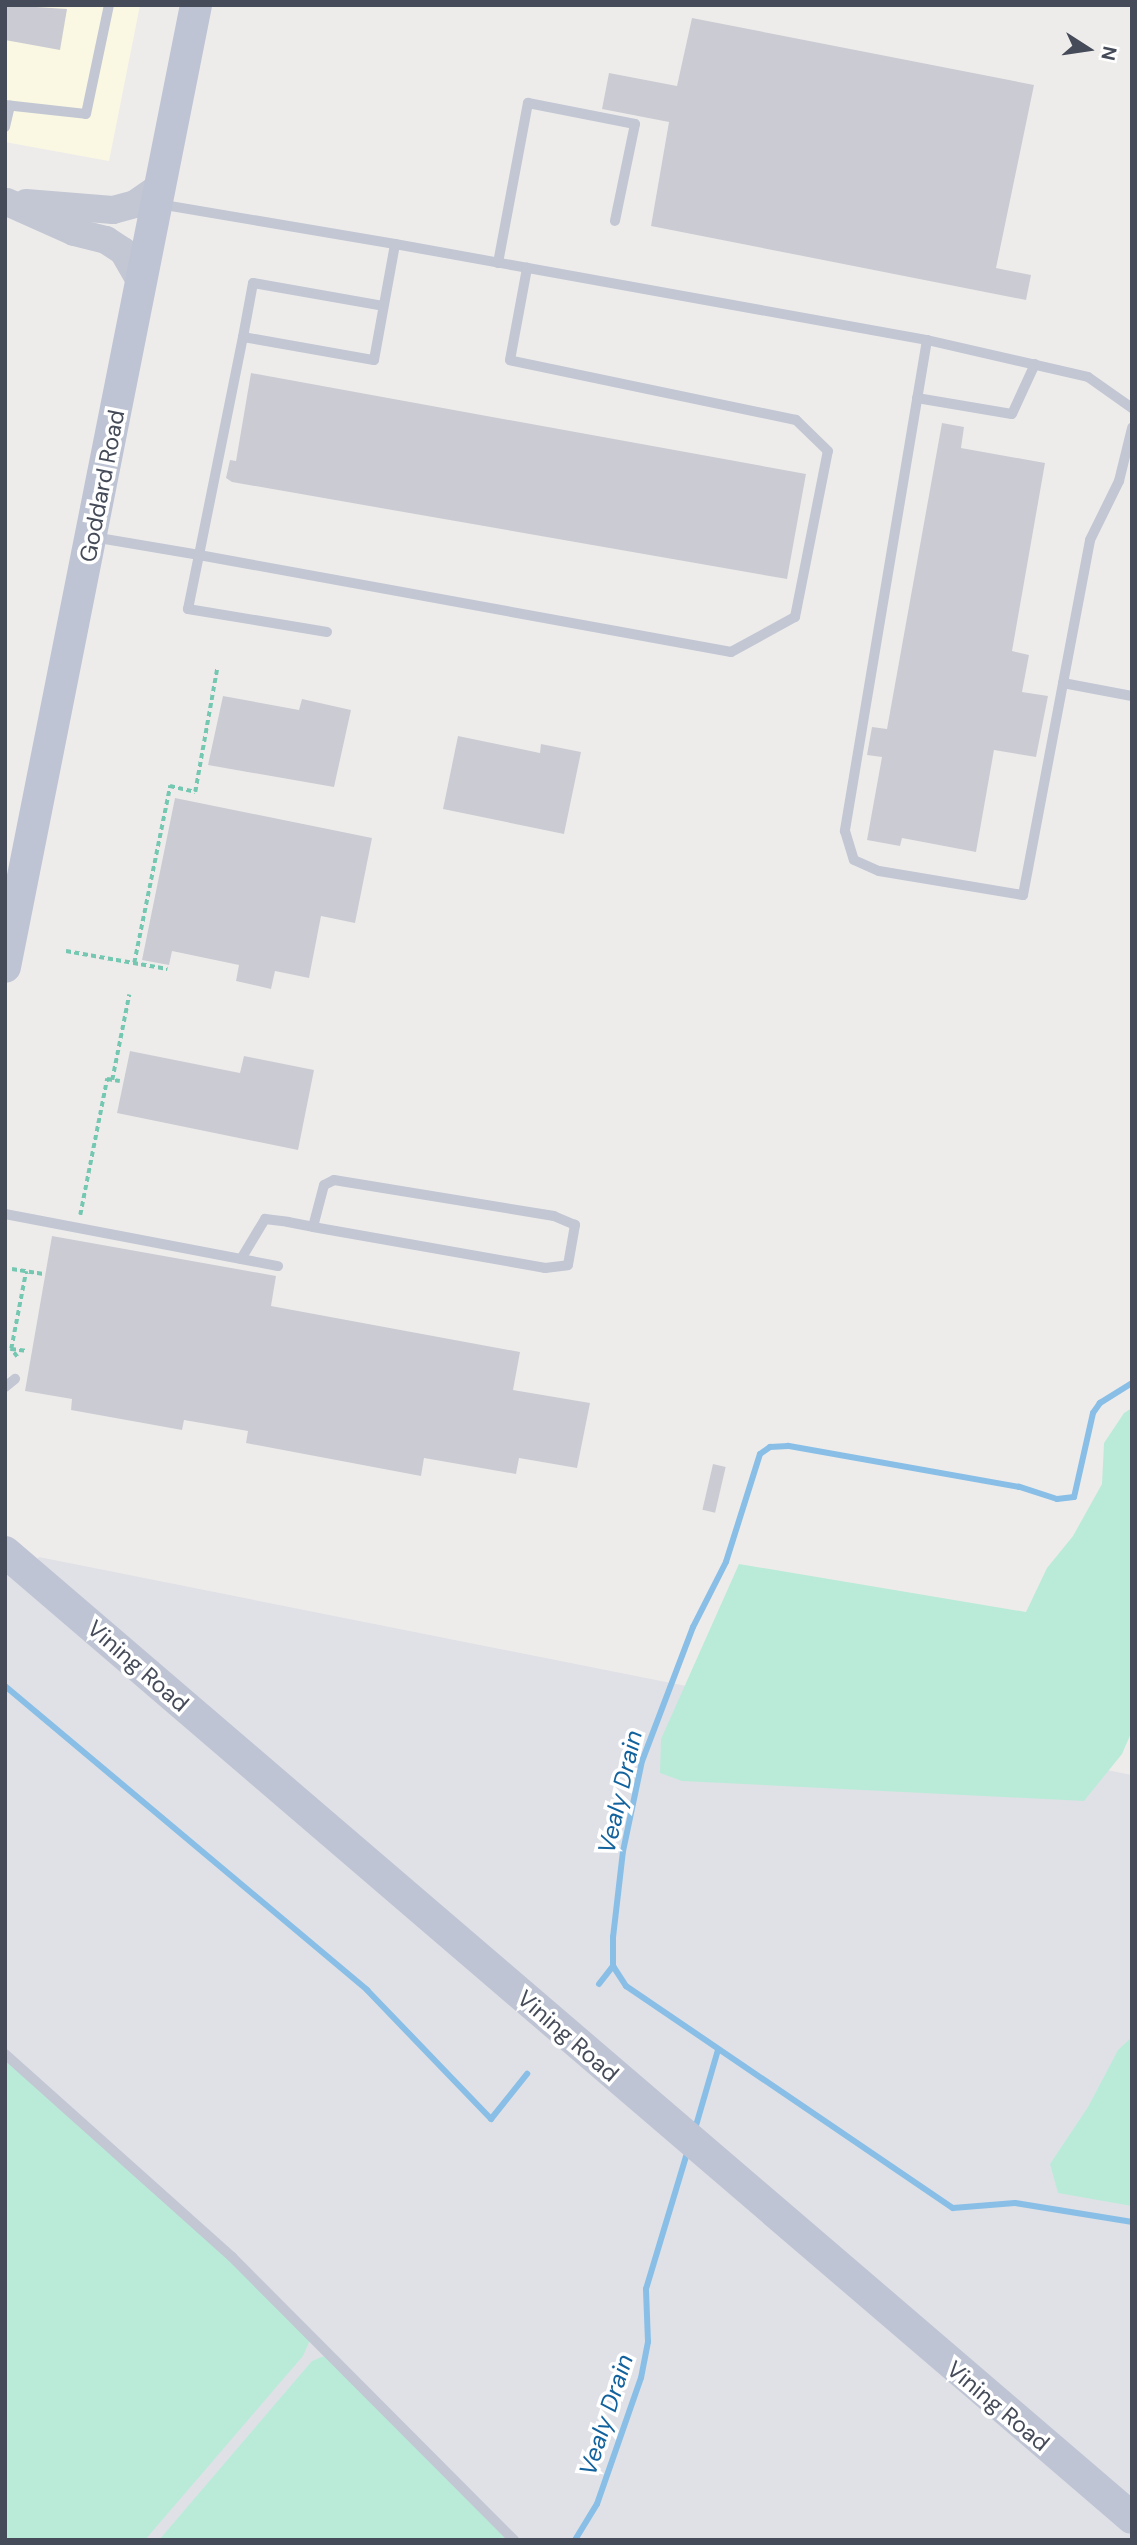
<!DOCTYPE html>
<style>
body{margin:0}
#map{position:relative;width:1137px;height:2545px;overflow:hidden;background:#eeeceb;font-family:"DM Sans",sans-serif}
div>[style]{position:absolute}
.commercial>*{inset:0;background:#faf8e3}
.airport>*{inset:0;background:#e0e1e6}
.green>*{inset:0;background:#baebd8}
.stream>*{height:6px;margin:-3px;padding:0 3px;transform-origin:3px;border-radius:3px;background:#89bfe7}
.building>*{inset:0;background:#cbccd3;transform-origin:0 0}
.path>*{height:3.5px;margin-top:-1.75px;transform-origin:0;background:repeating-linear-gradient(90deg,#74c7b0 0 5px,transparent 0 8.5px)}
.service>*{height:10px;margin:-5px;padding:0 5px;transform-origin:5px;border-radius:5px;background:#c2c7d3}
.tertiary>*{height:28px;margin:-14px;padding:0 14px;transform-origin:14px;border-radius:14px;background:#c2c7d3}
.secondary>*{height:32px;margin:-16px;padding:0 16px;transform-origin:16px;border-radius:16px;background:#bec4d4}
span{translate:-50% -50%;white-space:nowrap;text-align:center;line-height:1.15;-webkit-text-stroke:7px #fff;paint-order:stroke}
.street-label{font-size:23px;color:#454b58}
.water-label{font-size:24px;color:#12629d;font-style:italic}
.frame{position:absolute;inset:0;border:7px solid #454b58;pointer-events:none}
.north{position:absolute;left:1053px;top:14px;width:70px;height:70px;-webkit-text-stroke:5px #fff;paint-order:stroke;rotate:102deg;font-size:19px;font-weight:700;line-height:28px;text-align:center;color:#454b58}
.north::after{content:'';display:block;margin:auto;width:24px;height:32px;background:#454b58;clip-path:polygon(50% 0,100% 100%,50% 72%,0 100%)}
</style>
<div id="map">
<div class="commercial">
<div style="clip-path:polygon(5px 5px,140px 5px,109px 161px,5px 142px)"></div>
</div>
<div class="airport">
<div style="clip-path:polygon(39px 1557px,1132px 1775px,1132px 2540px,5px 2540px,5px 1566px,20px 1578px)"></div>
</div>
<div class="green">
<div style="clip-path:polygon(1132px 1408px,1132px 1731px,1122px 1754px,1084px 1801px,682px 1781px,660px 1773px,661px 1739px,739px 1564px,1026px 1612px,1047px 1568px,1073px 1536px,1102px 1484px,1104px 1443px,1124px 1413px)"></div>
<div style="clip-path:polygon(1132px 2037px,1132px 2206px,1058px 2193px,1050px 2164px,1088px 2107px,1118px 2050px)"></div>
<div style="clip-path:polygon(5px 2060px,307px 2326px,310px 2340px,303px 2356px,145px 2540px,5px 2540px)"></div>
<div style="clip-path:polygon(324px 2356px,516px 2540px,159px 2540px,312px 2361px)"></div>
</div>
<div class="stream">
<div style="left:1132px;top:1383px;width:38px;rotate:148deg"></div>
<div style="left:1100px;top:1403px;width:12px;rotate:125deg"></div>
<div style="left:1093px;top:1413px;width:86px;rotate:102.7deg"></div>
<div style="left:1074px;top:1497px;width:17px;rotate:173deg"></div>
<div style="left:1057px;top:1499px;width:40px;rotate:-162deg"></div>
<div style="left:1019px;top:1487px;width:235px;rotate:-169.9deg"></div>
<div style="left:788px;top:1446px;width:18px;rotate:177deg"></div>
<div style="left:770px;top:1447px;width:12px;rotate:145deg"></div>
<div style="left:760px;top:1454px;width:113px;rotate:107.5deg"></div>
<div style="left:726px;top:1562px;width:73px;rotate:116.9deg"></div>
<div style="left:693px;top:1627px;width:143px;rotate:110.8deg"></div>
<div style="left:642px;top:1761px;width:92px;rotate:101.9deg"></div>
<div style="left:623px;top:1851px;width:87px;rotate:96.6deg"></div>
<div style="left:613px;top:1937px;width:29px;rotate:90deg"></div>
<div style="left:613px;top:1966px;width:24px;rotate:57deg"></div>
<div style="left:626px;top:1986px;width:395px;rotate:34.2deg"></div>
<div style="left:953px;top:2208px;width:62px;rotate:-4.6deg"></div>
<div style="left:1015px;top:2203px;width:119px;rotate:9.2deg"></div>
<div style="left:5px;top:1686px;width:473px;rotate:40deg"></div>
<div style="left:367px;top:1990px;width:179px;rotate:46.1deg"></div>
<div style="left:491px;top:2119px;width:58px;rotate:-51.3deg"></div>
<div style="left:599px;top:1984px;width:23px;rotate:-52deg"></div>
<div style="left:695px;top:2129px;width:82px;rotate:-73.8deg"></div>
<div style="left:575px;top:2540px;width:42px;rotate:-58.6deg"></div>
<div style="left:597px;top:2504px;width:133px;rotate:-70.8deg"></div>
<div style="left:641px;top:2378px;width:37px;rotate:-79deg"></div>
<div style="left:648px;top:2342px;width:53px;rotate:-92.2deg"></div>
<div style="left:646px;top:2289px;width:145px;rotate:-73.2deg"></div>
</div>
<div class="building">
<div style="clip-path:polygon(5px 5px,67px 9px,60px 50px,5px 40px)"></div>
<div style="clip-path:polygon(692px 18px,1034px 85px,996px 268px,1031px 275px,1026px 300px,651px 226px,669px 122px,602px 109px,609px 73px,677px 86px)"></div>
<div style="clip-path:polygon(251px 373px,806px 474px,787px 579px,232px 482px,226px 478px,230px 460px,236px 461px)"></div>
<div style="clip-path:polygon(942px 423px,964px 427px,961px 448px,1045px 463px,1012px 651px,1029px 655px,1022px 692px,1048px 696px,1036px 757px,994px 750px,976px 852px,902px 838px,900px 846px,867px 840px,882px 757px,867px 755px,872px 727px,887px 729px)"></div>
<div style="clip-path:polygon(223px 696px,299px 710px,302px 699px,351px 710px,334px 787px,208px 765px)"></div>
<div style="clip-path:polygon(458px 736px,540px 753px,541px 744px,581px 752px,564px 834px,443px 809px)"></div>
<div style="clip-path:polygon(175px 798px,372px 838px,355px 923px,321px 916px,309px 978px,275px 971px,271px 989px,236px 981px,239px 965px,172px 951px,169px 965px,142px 960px)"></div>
<div style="clip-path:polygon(130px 1051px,240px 1073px,244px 1056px,314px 1070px,298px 1150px,117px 1113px)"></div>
<div style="clip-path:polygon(52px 1236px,276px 1276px,271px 1306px,520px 1352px,513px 1390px,590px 1403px,577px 1468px,519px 1458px,516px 1474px,424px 1458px,421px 1476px,246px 1443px,248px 1431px,184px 1420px,182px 1430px,71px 1410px,72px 1399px,25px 1391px)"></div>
<div style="left:713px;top:1464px;width:13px;height:47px;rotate:13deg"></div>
</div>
<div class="path">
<div style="left:66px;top:951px;width:103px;rotate:10.1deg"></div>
<div style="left:134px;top:963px;width:181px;rotate:-78.5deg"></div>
<div style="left:170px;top:786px;width:26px;rotate:13deg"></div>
<div style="left:195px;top:792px;width:126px;rotate:-79.9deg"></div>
<div style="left:112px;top:1080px;width:87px;rotate:-78.7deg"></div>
<div style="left:80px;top:1215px;width:139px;rotate:-78.8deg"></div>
<div style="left:107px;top:1079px;width:13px;rotate:9deg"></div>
<div style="left:12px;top:1269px;width:32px;rotate:9deg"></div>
<div style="left:11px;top:1349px;width:79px;rotate:-79.1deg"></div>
<div style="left:17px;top:1357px;width:10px;rotate:-127deg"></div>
<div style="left:11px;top:1349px;width:17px;rotate:7deg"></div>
</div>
<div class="service">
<div style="left:5px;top:105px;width:81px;rotate:6.3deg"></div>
<div style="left:86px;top:114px;width:111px;rotate:-78.1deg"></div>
<div style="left:5px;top:127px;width:22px;rotate:-77deg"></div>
<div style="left:395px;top:244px;width:541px;rotate:10.23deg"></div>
<div style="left:927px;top:340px;width:165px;rotate:12.9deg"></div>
<div style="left:1088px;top:377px;width:54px;rotate:35.2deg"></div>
<div style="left:498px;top:263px;width:163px;rotate:-79.4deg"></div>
<div style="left:528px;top:103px;width:109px;rotate:11.1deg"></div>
<div style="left:635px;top:124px;width:99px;rotate:101.7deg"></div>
<div style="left:243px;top:337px;width:55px;rotate:-79.5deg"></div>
<div style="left:253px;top:283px;width:132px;rotate:10deg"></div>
<div style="left:927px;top:340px;width:498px;rotate:99.5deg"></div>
<div style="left:845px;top:831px;width:30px;rotate:73deg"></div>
<div style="left:854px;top:860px;width:27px;rotate:24deg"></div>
<div style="left:879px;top:871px;width:146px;rotate:9.5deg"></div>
<div style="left:1023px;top:895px;width:361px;rotate:-79.3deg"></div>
<div style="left:1090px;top:540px;width:66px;rotate:-63.8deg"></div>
<div style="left:1119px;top:481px;width:55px;rotate:-76.2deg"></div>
<div style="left:917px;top:398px;width:96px;rotate:9.6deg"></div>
<div style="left:1012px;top:414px;width:55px;rotate:-65.3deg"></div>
<div style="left:93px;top:537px;width:108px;rotate:9.6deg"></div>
<div style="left:199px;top:555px;width:222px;rotate:-78.6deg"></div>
<div style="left:243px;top:337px;width:133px;rotate:10deg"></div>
<div style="left:374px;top:360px;width:118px;rotate:-79.7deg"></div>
<div style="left:395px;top:244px;width:239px;rotate:-170.4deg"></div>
<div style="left:327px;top:632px;width:141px;rotate:-170.6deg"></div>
<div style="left:188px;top:609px;width:55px;rotate:-78.5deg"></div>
<div style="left:199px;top:555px;width:541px;rotate:10.33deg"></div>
<div style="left:731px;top:652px;width:73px;rotate:-28.7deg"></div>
<div style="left:795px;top:617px;width:169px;rotate:-78.8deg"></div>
<div style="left:828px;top:451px;width:45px;rotate:-135.9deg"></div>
<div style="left:796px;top:420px;width:292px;rotate:-168.2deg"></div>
<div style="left:510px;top:360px;width:94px;rotate:-79.5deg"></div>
<div style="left:1063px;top:683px;width:70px;rotate:10.7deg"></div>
<div style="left:5px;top:1214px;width:278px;rotate:10.8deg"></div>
<div style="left:241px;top:1259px;width:47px;rotate:-59deg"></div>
<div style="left:265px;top:1219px;width:23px;rotate:7deg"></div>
<div style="left:288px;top:1222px;width:25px;rotate:11deg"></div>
<div style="left:313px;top:1227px;width:236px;rotate:10deg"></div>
<div style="left:545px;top:1268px;width:23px;rotate:-7deg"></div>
<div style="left:568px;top:1265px;width:41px;rotate:-80.1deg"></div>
<div style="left:575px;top:1225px;width:23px;rotate:-157deg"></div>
<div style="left:554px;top:1216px;width:223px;rotate:-170.7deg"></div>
<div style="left:334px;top:1180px;width:11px;rotate:153deg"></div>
<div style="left:324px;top:1185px;width:43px;rotate:104.7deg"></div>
<div style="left:5px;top:1387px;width:13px;rotate:-39deg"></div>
<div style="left:5px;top:2054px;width:305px;rotate:41.8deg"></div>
<div style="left:232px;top:2257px;width:400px;rotate:45.1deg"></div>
</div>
<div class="tertiary">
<div style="left:7px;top:202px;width:73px;rotate:24.1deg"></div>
<div style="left:74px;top:232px;width:33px;rotate:14deg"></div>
<div style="left:106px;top:240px;width:20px;rotate:33deg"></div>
<div style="left:123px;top:251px;width:36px;rotate:60deg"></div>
<div style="left:26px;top:203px;width:87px;rotate:4.6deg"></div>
<div style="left:113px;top:210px;width:23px;rotate:-15deg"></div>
<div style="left:135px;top:204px;width:29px;rotate:-35deg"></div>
</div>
<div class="secondary">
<div style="left:5px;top:967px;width:981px;rotate:-78.77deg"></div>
<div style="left:5px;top:1552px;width:1484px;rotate:40.6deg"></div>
</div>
<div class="street-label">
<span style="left:102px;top:486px;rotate:-79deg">Goddard Road</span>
<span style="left:138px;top:1666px;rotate:41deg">Vining Road</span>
<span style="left:568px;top:2036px;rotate:41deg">Vining Road</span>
<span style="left:998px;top:2406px;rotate:40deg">Vining Road</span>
</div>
<div class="water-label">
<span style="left:620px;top:1792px;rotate:-77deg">Vealy Drain</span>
<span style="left:606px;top:2415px;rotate:-72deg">Vealy Drain</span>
</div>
<div class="frame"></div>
<div class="north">N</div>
</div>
